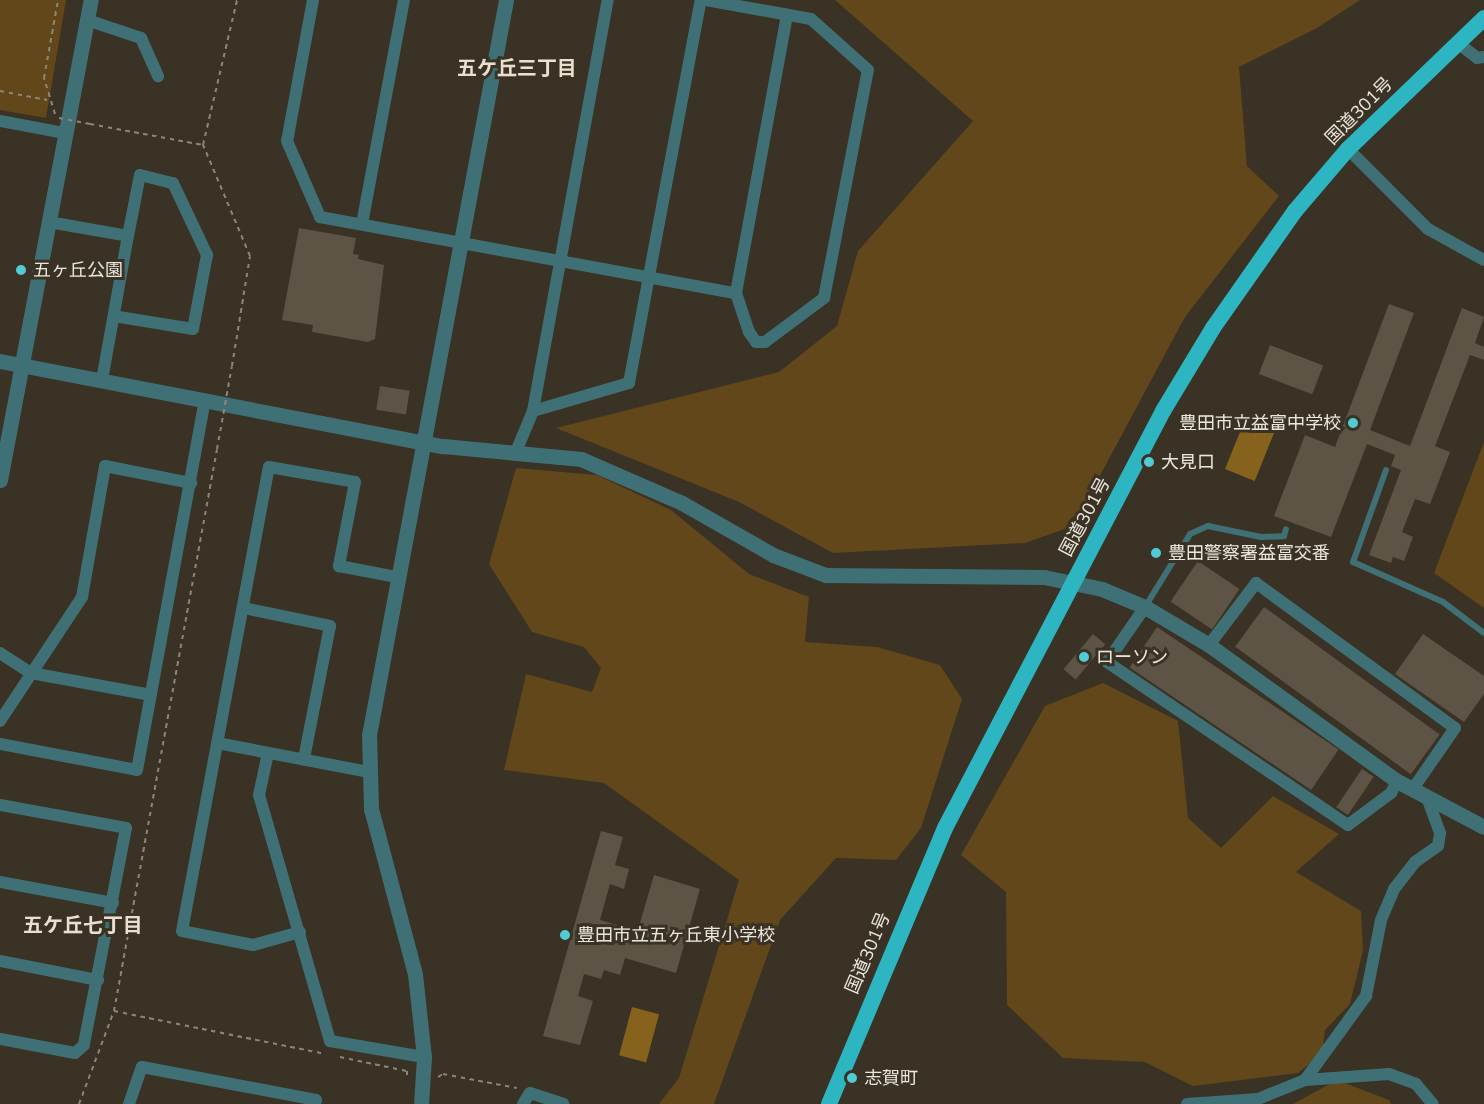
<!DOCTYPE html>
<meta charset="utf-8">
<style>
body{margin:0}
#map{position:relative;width:1484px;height:1104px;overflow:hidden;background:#3a3224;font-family:"Nunito Sans","Noto Sans JP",sans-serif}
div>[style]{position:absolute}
.green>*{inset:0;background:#614719}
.water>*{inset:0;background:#87621c;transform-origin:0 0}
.building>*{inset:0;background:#5d5445;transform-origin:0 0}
.path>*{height:2px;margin-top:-1px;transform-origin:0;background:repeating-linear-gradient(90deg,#8c8579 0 4.5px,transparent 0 9px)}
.service>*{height:6px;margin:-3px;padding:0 3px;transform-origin:3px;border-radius:3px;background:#3e7075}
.minor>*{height:12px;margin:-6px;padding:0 6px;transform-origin:6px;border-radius:6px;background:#3e7075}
.tertiary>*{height:15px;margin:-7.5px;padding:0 7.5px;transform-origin:7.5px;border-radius:7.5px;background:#3e7075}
.trunk>*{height:16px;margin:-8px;padding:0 8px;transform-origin:8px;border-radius:8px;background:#2db6c2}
.path-bridge>*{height:2px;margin-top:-1px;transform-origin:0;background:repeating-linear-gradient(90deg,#8c8579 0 4.5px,transparent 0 9px)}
.dots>*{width:16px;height:16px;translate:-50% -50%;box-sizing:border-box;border:3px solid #3a3224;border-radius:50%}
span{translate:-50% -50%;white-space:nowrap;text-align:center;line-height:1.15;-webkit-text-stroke:6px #3a3224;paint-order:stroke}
.street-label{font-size:18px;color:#ece7de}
.poi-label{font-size:18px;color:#ece7de}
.left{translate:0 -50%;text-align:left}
.right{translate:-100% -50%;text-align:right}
.neighbourhood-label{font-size:20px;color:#ebe0cf;font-weight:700}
</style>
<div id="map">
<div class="green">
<div style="clip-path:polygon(0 0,66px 0,46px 118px,0 110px)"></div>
<div style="clip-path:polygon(835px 0,1360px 0,1317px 28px,1239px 67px,1247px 166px,1279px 196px,1185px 317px,1073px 526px,1025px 543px,833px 553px,739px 502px,556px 428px,779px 372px,837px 326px,858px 251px,973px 121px)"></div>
<div style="clip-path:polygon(1484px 442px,1484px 608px,1434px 573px)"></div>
<div style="clip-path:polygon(516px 468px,597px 475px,671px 510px,749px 574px,809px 597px,805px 642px,877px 647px,940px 665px,962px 699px,921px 828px,896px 860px,836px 858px,780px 920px,714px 1104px,659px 1104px,679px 1078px,739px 880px,604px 783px,504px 770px,526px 674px,592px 692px,601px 668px,584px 647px,532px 632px,489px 564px)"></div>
<div style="clip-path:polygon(1103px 683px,1178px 721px,1188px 818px,1221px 848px,1273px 796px,1339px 834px,1296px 872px,1361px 911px,1363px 950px,1350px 1004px,1325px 1030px,1322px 1054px,1298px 1073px,1193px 1086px,1145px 1062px,1063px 1058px,1007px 1005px,1006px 892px,961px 855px,1045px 706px)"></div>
<div style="clip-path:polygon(1337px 1080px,1389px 1100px,1391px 1104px,1293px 1104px)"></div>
</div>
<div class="water">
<div style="left:1246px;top:417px;width:32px;height:56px;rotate:22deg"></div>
<div style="left:632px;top:1007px;width:28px;height:50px;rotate:15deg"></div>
</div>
<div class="building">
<div style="clip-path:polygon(299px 228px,356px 238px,353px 254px,359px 255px,358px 259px,384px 265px,375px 339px,368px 342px,312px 332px,313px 325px,282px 320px)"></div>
<div style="clip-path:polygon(1389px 304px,1414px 313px,1370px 430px,1410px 446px,1462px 308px,1484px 317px,1475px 343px,1484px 347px,1484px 360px,1470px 355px,1435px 446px,1450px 452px,1430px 504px,1415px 499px,1402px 532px,1413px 537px,1404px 561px,1393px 557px,1391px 563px,1369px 555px,1401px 470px,1391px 466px,1395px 455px,1367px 444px,1331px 537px,1274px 516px,1305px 435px,1335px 447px)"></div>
<div style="left:1270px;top:345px;width:57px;height:31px;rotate:21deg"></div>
<div style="left:380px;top:386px;width:30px;height:24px;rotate:9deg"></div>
<div style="left:1198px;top:561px;width:50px;height:49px;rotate:34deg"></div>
<div style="left:1264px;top:607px;width:217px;height:49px;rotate:36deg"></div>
<div style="left:1157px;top:627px;width:219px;height:49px;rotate:34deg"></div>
<div style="left:1093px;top:634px;width:16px;height:46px;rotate:40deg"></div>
<div style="clip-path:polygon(1423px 634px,1484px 676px,1484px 694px,1464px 722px,1395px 674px)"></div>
<div style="left:1362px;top:769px;width:14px;height:46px;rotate:34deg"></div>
<div style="clip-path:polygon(601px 831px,623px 837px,615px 865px,629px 869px,624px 889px,610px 884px,600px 920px,617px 925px,614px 934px,635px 940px,654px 875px,700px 889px,676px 973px,625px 958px,620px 975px,604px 970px,601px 979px,584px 974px,578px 996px,593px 1001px,580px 1045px,543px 1036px)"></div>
</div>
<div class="path">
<div style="left:0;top:91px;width:48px;rotate:10.8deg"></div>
<div style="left:55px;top:114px;width:38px;rotate:-107deg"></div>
<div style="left:44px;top:78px;width:79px;rotate:-79.8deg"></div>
<div style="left:90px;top:124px;width:115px;rotate:10.5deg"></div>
<div style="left:232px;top:366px;width:111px;rotate:-80.7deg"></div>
<div style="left:250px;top:256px;width:121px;rotate:-112.9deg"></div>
<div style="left:203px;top:145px;width:149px;rotate:-76.8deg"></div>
<div style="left:114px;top:1011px;width:216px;rotate:11.5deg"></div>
<div style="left:340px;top:1057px;width:68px;rotate:11.8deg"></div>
<div style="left:407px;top:1071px;width:4px;rotate:90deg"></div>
<div style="left:438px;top:1077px;width:6px;rotate:-31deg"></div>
<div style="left:443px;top:1074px;width:75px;rotate:10.7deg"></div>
<div style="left:79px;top:1104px;width:99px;rotate:-69.4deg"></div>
<div style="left:114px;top:1011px;width:571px;rotate:-79.61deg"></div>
</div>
<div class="service">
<div style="left:1386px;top:470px;width:98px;rotate:109.7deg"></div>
<div style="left:1353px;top:562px;width:98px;rotate:24deg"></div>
<div style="left:1443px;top:602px;width:51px;rotate:37.1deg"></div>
<div style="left:1145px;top:607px;width:86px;rotate:-58.3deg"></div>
<div style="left:1190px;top:534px;width:20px;rotate:-24deg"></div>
<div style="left:1208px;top:526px;width:54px;rotate:11.7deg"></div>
<div style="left:1261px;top:537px;width:23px;rotate:-2deg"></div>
<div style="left:1284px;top:536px;width:7px;rotate:-74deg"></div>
</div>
<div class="minor">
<div style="left:313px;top:0;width:143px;rotate:100.4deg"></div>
<div style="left:287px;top:141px;width:83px;rotate:66.5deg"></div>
<div style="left:320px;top:217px;width:423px;rotate:10.4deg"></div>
<div style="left:736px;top:293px;width:41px;rotate:71.6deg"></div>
<div style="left:749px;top:332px;width:12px;rotate:55deg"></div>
<div style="left:756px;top:342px;width:9px"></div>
<div style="left:765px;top:342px;width:74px;rotate:-36.7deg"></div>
<div style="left:824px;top:298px;width:232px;rotate:-79.1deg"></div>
<div style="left:868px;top:70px;width:76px;rotate:-138.2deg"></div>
<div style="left:811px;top:19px;width:108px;rotate:-169.8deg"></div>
<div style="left:87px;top:20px;width:57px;rotate:18.4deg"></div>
<div style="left:141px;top:38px;width:42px;rotate:65.9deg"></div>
<div style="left:1458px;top:43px;width:24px;rotate:38deg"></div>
<div style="left:1477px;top:58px;width:7px;rotate:-8deg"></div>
<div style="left:0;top:121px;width:66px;rotate:10.5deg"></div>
<div style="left:1348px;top:149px;width:113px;rotate:45deg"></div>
<div style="left:1428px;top:229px;width:64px;rotate:29deg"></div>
<div style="left:49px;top:222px;width:80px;rotate:10deg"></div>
<div style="left:362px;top:224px;width:228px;rotate:-79.4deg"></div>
<div style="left:736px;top:293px;width:283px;rotate:-79.6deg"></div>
<div style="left:102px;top:380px;width:146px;rotate:-79.8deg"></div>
<div style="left:128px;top:236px;width:62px;rotate:-78.9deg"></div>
<div style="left:140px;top:175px;width:34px;rotate:14deg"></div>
<div style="left:173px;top:183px;width:80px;rotate:64.7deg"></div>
<div style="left:207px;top:255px;width:75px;rotate:100.7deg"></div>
<div style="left:193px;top:329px;width:80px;rotate:-170.7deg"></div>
<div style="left:533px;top:411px;width:100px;rotate:-16.3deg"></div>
<div style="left:629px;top:383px;width:390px;rotate:-79.4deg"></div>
<div style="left:515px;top:454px;width:47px;rotate:-67.3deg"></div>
<div style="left:533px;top:411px;width:418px;rotate:-79.7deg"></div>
<div style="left:1145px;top:607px;width:67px;rotate:124.6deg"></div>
<div style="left:1107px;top:662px;width:291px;rotate:34.1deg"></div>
<div style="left:1348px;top:825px;width:54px;rotate:-36.7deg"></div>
<div style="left:1391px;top:793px;width:13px;rotate:-63deg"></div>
<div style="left:244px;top:608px;width:88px;rotate:11.8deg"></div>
<div style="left:330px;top:626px;width:136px;rotate:101.1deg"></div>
<div style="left:1209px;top:645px;width:78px;rotate:-52.8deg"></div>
<div style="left:1256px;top:583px;width:246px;rotate:36.1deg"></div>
<div style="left:1455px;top:728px;width:75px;rotate:124.7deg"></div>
<div style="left:0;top:653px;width:37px;rotate:33deg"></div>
<div style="left:31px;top:673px;width:122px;rotate:10.4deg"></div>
<div style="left:0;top:721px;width:149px;rotate:-56.5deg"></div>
<div style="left:82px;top:597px;width:133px;rotate:-80deg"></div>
<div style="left:105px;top:466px;width:88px;rotate:11.2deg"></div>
<div style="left:217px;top:743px;width:155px;rotate:10.8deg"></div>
<div style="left:0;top:744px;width:139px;rotate:10.7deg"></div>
<div style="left:137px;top:770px;width:376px;rotate:-79.6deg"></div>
<div style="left:268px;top:753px;width:43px;rotate:102.1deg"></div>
<div style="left:259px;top:795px;width:256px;rotate:73.9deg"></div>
<div style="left:330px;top:1041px;width:95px;rotate:9.7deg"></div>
<div style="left:0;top:805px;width:128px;rotate:10.3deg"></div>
<div style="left:126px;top:828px;width:221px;rotate:101deg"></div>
<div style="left:84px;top:1045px;width:12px;rotate:138deg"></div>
<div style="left:75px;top:1053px;width:76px;rotate:-169.4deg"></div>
<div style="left:0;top:882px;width:115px;rotate:10.5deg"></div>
<div style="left:300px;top:932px;width:49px;rotate:164.5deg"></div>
<div style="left:253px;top:945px;width:72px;rotate:-168.8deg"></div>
<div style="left:182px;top:931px;width:472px;rotate:-79.4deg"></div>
<div style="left:269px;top:467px;width:87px;rotate:9.9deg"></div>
<div style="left:355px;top:482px;width:86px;rotate:100.8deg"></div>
<div style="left:339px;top:566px;width:58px;rotate:10.9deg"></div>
<div style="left:0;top:961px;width:100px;rotate:11deg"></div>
<div style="left:1305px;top:1080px;width:104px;rotate:-54deg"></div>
<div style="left:1366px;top:996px;width:77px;rotate:-78.8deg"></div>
<div style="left:1381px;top:920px;width:34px;rotate:-67deg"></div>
<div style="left:1394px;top:889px;width:34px;rotate:-52deg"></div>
<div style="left:1415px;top:862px;width:28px;rotate:-35deg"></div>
<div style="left:1438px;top:846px;width:13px;rotate:-81deg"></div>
<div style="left:1440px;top:833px;width:33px;rotate:-110deg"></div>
<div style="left:129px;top:1104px;width:39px;rotate:-71deg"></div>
<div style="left:142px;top:1067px;width:177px;rotate:10.7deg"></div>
<div style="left:316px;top:1100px;width:4px;rotate:104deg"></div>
<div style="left:523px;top:1104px;width:13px;rotate:-58deg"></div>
<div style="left:530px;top:1093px;width:35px;rotate:18deg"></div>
<div style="left:1187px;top:1104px;width:71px;rotate:-4deg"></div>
<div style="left:1258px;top:1099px;width:51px;rotate:-22deg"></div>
<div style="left:1305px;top:1080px;width:84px;rotate:-4.1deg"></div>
<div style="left:1389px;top:1074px;width:29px;rotate:20deg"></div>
<div style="left:1416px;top:1084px;width:26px;rotate:50deg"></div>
</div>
<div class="tertiary">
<div style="left:0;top:361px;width:451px;rotate:10.9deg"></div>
<div style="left:443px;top:446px;width:139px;rotate:5.4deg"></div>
<div style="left:581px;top:459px;width:110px;rotate:23.5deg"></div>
<div style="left:682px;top:503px;width:105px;rotate:29.7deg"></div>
<div style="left:773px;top:555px;width:57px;rotate:20.7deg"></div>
<div style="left:826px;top:575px;width:218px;rotate:0.5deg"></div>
<div style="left:1044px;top:577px;width:59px;rotate:11.7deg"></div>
<div style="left:1102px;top:589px;width:47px;rotate:22.7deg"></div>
<div style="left:1145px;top:607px;width:74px;rotate:30.7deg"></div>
<div style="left:1209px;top:645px;width:232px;rotate:35.9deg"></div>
<div style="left:1397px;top:781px;width:98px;rotate:27.9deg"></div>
<div style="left:0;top:480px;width:489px;rotate:-79.3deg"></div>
<div style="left:421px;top:1104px;width:47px;rotate:-86.3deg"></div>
<div style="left:424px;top:1057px;width:83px;rotate:-96.2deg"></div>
<div style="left:415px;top:974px;width:171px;rotate:-104.9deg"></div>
<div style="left:371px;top:809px;width:74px;rotate:-91.5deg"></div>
<div style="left:369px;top:735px;width:748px;rotate:-79.44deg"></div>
</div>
<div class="trunk">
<div style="left:829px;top:1104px;width:299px;rotate:-67.2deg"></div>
<div style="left:945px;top:828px;width:471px;rotate:-62.4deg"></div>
<div style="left:1163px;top:411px;width:97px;rotate:-58.9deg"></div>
<div style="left:1213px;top:328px;width:143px;rotate:-55deg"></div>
<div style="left:1295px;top:211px;width:82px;rotate:-49.5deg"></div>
<div style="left:1348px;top:149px;width:189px;rotate:-43.9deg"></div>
</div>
<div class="path-bridge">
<div style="left:59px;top:118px;width:32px;rotate:11deg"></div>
<div style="left:217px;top:449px;width:84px;rotate:-79.8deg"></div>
</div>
<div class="dots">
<div style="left:21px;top:270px;background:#52cbd7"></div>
<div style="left:1353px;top:423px;background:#52cbd7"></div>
<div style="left:1149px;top:462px;background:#52cbd7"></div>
<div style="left:1156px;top:553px;background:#52cbd7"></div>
<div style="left:1084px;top:657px;background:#52cbd7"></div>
<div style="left:565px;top:935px;background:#52cbd7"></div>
<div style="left:852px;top:1078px;background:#52cbd7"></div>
</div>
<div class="street-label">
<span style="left:1359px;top:111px;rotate:-45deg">国道301号</span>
<span style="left:1085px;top:517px;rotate:-62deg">国道301号</span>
<span style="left:868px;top:953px;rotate:-67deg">国道301号</span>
</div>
<div class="poi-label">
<span class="left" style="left:33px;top:270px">五ヶ丘公園</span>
<span class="right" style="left:1341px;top:423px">豊田市立益富中学校</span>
<span class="left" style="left:1161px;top:462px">大見口</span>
<span class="left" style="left:1168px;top:553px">豊田警察署益富交番</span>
<span class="left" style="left:1096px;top:657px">ローソン</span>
<span class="left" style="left:577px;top:935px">豊田市立五ヶ丘東小学校</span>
<span class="left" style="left:864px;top:1078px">志賀町</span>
</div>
<div class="neighbourhood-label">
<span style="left:517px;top:68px">五ケ丘三丁目</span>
<span style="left:83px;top:925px">五ケ丘七丁目</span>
</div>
</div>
